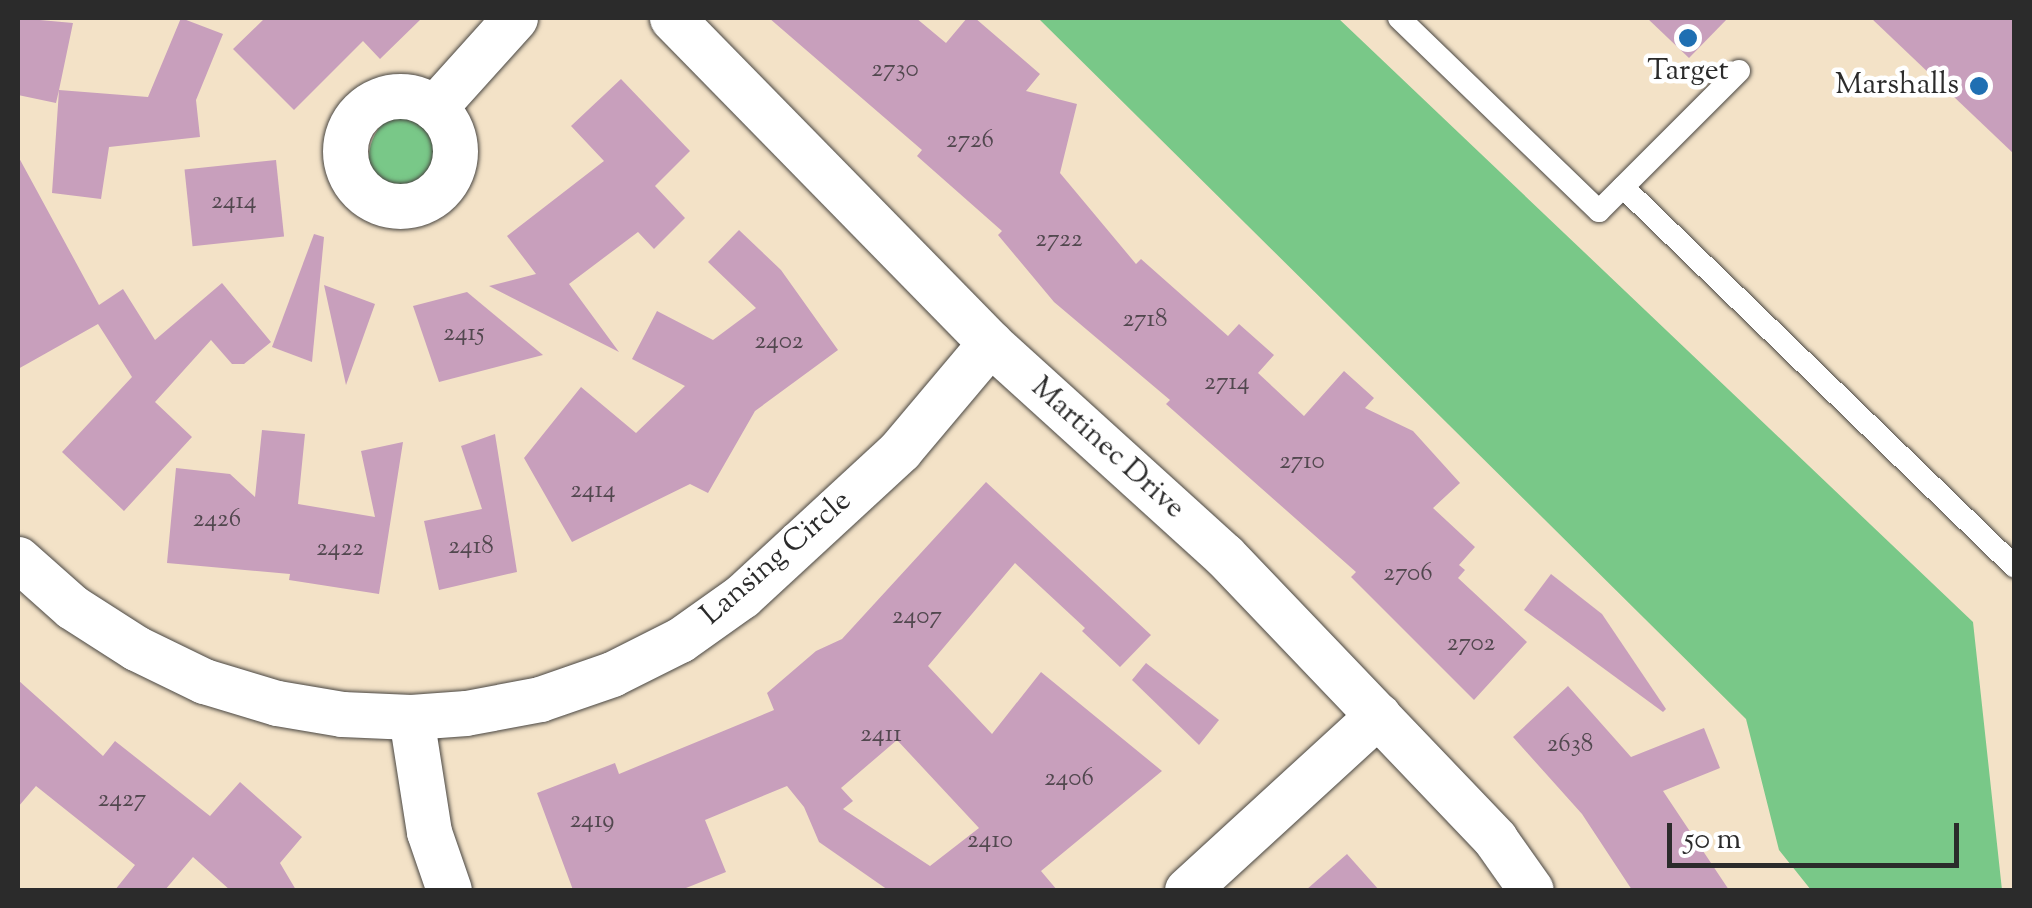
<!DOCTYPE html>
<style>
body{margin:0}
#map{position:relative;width:2032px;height:908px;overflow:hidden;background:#f3e2c7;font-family:"Sorts Mill Goudy",serif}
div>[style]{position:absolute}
.green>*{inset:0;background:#79c888}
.round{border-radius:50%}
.building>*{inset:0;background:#c89fbc;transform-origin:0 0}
.roads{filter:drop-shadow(0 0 2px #494642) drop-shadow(0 0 2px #494642)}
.service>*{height:22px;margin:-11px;padding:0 11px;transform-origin:11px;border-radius:11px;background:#fff}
.minor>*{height:45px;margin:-22.5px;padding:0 22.5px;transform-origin:22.5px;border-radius:22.5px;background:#fff}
.minor>.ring{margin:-22.5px;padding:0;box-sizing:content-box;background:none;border:45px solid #fff;border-radius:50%}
.dots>*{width:28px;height:28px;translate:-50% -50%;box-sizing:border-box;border:5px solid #fff;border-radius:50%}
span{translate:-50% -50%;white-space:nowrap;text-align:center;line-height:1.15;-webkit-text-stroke:9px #fff;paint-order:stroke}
.number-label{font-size:25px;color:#52484f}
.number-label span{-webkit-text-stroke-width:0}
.poi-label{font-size:30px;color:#2b2b2b}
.right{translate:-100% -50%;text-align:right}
.street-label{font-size:30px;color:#2b2b2b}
.frame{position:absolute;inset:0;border:20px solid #2b2b2b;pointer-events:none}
.scale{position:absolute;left:1667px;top:823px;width:292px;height:45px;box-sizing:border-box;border:5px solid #2b2b2b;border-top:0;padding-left:12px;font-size:30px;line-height:35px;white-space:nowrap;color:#2b2b2b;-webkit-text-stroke:8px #fff;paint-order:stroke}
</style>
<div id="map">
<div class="green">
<div style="clip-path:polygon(1038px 18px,1338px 18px,1973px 622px,2002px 890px,1811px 890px,1779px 850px,1746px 719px)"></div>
<div class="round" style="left:369px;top:109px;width:98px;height:98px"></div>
</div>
<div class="building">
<div style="clip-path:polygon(18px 18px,73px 23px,59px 90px,148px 97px,181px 18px,223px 34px,196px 100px,200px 137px,109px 147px,101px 199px,52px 193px,59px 90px,56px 103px,18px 95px)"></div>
<div style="clip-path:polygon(265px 18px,422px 18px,380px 59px,363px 41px,294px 110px,233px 49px)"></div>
<div style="clip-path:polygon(769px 18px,916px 18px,946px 43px,967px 18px,975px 18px,1040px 74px,1026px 91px,1077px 104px,1060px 173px,1136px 264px,1141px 259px,1228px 336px,1239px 324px,1274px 355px,1258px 373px,1304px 416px,1344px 371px,1374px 398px,1365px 408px,1413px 431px,1460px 483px,1433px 508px,1475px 547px,1459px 565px,1465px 570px,1458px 578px,1527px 642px,1474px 700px,1351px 577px,1356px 572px,1166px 404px,1170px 400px,1054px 302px,998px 235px,1002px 231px,917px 156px,922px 150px)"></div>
<div style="clip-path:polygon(1647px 18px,1728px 18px,1689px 58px)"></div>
<div style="clip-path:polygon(1871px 18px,2014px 18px,2014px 154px)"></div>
<div style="clip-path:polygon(621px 79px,690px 151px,655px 186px,685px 218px,654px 249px,638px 232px,569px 284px,619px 352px,489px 286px,536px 274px,507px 236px,604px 161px,571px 126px)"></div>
<div style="clip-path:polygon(18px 156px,99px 305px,123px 289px,155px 340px,222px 283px,271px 342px,244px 364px,232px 364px,211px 340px,155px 402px,192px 437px,124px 511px,62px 452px,132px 377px,98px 324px,18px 369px)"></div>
<div style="left:276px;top:160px;width:77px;height:92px;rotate:84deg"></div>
<div style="clip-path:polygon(739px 230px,781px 270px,838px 350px,755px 411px,708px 493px,690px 484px,572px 542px,524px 458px,581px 387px,636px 433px,685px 386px,632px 359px,657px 311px,713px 340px,756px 308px,708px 262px)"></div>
<div style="clip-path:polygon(314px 234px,324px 237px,312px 362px,272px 347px)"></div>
<div style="clip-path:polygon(324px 285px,375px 304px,346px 385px)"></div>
<div style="clip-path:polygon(467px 292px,543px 355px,439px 382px,413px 306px)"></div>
<div style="clip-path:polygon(262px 430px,305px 434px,298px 504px,375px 517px,361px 451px,403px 442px,379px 594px,289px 580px,290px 574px,167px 563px,176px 468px,230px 474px,255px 497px)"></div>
<div style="clip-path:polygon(495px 434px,517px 572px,439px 590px,424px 521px,482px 509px,461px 446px)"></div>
<div style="clip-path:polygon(evenodd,986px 482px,1151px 635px,1120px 667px,1082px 631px,1085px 628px,1015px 563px,928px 666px,992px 734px,1041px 672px,1162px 771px,1041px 871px,1057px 890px,888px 890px,819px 842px,804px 807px,787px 786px,705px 820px,726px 872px,681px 890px,573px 890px,537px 793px,615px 763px,619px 774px,774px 710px,767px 693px,816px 651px,842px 639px,986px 482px,897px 740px,979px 828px,930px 866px,843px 809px,853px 801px,841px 788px,897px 740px)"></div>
<div style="clip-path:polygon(1551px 574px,1602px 614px,1666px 709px,1663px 712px,1524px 610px)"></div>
<div style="clip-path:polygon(1146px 663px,1219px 720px,1199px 745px,1132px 680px)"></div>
<div style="clip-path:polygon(18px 680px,103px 756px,115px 741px,210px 816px,240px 782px,302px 837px,280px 863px,296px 890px,230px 890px,193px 857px,165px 890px,115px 890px,135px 865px,36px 786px,18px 807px)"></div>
<div style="clip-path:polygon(1568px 686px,1631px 757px,1704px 728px,1720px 768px,1663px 791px,1729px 890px,1632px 890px,1582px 814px,1513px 737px)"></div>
<div style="clip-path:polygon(1347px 854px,1379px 890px,1306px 890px)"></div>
</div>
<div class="roads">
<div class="service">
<div style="left:1399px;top:18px;width:278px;rotate:44deg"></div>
<div style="left:1599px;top:211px;width:198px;rotate:-45deg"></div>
<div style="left:1623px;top:187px;width:545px;rotate:44.11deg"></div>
</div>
<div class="minor">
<div style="left:672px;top:18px;width:455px;rotate:45.6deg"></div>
<div style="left:990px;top:343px;width:316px;rotate:42.2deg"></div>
<div style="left:1224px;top:555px;width:393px;rotate:46.3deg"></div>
<div style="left:1495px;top:839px;width:62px;rotate:54.8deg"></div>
<div class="ring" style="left:345px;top:96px;width:65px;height:65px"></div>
<div style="left:434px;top:108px;width:121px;rotate:-48deg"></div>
<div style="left:18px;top:559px;width:72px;rotate:41.6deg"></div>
<div style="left:72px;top:607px;width:76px;rotate:32.6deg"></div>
<div style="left:136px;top:648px;width:76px;rotate:25.9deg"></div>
<div style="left:204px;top:681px;width:76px;rotate:16.8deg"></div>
<div style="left:277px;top:703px;width:66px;rotate:9.6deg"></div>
<div style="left:342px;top:714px;width:69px;rotate:2.5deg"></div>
<div style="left:411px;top:717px;width:55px;rotate:-4.2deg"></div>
<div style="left:466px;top:713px;width:75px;rotate:-10.7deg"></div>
<div style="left:540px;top:699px;width:76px;rotate:-19.1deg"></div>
<div style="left:612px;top:674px;width:76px;rotate:-26.6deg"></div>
<div style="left:680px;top:640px;width:76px;rotate:-35.4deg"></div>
<div style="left:742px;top:596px;width:215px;rotate:-42.7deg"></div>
<div style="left:900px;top:450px;width:140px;rotate:-49.9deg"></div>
<div style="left:411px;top:717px;width:116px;rotate:81.1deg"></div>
<div style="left:429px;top:832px;width:61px;rotate:71deg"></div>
<div style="left:1187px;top:890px;width:259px;rotate:-42.5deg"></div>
</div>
</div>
<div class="dots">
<div style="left:1688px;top:38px;background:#1f6fb2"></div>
<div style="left:1979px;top:86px;background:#1f6fb2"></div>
</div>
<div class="number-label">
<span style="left:895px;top:70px">2730</span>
<span style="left:970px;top:141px">2726</span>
<span style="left:234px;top:202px">2414</span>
<span style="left:1059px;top:240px">2722</span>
<span style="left:1145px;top:320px">2718</span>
<span style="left:464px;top:334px">2415</span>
<span style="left:779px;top:342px">2402</span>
<span style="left:1227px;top:383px">2714</span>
<span style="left:1302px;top:462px">2710</span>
<span style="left:593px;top:491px">2414</span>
<span style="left:217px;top:520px">2426</span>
<span style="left:471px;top:547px">2418</span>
<span style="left:340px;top:549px">2422</span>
<span style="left:1408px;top:574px">2706</span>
<span style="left:917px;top:617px">2407</span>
<span style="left:1471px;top:644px">2702</span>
<span style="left:881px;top:735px">2411</span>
<span style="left:1570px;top:745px">2638</span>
<span style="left:1069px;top:779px">2406</span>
<span style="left:122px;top:800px">2427</span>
<span style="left:592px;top:821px">2419</span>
<span style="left:990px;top:841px">2410</span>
</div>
<div class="poi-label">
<span style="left:1688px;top:72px">Target</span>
<span class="right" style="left:1959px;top:86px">Marshalls</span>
</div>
<div class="street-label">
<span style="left:1107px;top:449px;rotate:42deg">Martinec Drive</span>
<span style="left:777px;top:559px;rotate:-41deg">Lansing Circle</span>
</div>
<div class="frame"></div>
<div class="scale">50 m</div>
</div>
